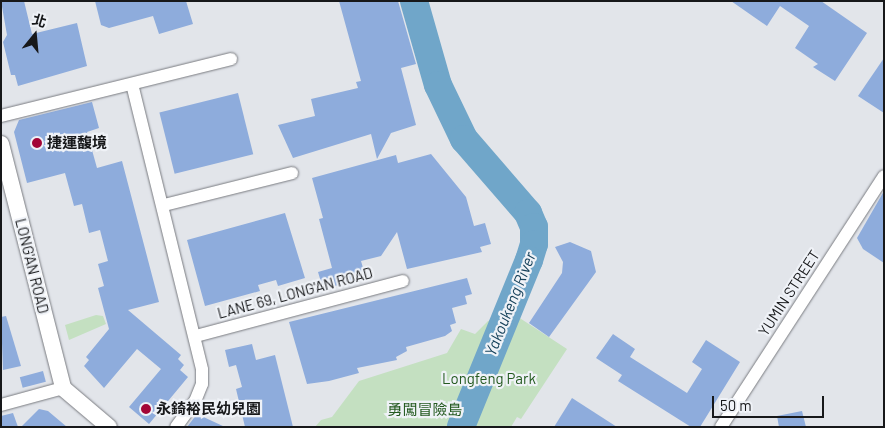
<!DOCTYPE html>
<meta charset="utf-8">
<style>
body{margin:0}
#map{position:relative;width:885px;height:428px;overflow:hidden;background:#e2e5ea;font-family:Barlow,"Noto Sans TC",sans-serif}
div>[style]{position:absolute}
.green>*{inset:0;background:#c4e0c1}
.river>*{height:28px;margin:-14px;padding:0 14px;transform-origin:14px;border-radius:14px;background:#70a6c9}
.building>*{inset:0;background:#8eacdc;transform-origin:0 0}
.roads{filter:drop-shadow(0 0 1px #797b80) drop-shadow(0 0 1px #797b80)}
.minor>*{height:12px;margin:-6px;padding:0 6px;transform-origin:6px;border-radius:6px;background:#fff}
.tertiary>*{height:16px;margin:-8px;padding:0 8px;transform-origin:8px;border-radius:8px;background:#fff}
.dots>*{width:14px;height:14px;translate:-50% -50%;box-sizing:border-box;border:2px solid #eff2f7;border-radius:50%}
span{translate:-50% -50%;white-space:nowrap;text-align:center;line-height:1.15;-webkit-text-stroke:4.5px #eff2f7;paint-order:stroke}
.poi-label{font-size:15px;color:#17181a;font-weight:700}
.left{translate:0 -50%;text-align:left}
.street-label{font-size:15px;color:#17181a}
.park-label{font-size:15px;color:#245a20}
.water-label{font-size:16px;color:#17425b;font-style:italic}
.frame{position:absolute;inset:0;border:2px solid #17181a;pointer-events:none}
.north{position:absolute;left:10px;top:10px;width:50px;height:50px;-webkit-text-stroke:4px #eff2f7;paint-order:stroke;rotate:17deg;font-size:14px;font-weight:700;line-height:20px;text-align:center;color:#17181a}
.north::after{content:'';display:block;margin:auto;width:18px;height:22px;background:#17181a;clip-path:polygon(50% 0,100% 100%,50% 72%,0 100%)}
.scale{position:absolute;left:712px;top:396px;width:112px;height:22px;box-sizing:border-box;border:2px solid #17181a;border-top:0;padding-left:6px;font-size:15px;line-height:18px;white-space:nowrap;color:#17181a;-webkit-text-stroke:4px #eff2f7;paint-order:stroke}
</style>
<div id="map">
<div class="green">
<div style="clip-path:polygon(512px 313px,567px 349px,521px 419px,517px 417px,511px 427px,315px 427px,321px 420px,332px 417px,359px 381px,447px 353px,461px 329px,475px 334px,488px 321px)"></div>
<div style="clip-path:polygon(96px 315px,103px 316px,106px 324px,69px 340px,65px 325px)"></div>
</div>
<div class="river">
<div style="left:414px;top:1px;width:87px;rotate:74.1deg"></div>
<div style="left:438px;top:85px;width:60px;rotate:64.3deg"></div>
<div style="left:464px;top:139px;width:98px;rotate:49.1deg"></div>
<div style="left:528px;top:213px;width:15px;rotate:67deg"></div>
<div style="left:534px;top:227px;width:17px;rotate:90deg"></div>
<div style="left:534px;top:244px;width:17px;rotate:107deg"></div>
<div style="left:529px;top:260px;width:180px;rotate:112.2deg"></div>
</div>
<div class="building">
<div style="clip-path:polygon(1px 1px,24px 1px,32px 34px,77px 23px,87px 66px,18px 86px,15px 75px,11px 75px,3px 42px,7px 35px)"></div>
<div style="clip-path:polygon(95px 1px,186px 1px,193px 24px,159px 34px,153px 16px,109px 28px,101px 25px)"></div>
<div style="clip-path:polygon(339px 1px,398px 1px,416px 64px,401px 68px,416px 125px,391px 133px,377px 159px,371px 134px,293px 158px,278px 125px,315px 116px,311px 99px,358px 88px,356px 82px,361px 81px)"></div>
<div style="clip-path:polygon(731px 1px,821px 1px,867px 33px,835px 81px,813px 67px,818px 64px,795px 48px,809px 26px,780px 6px,767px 26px)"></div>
<div style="clip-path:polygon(884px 58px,884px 113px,858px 96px)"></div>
<div style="left:238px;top:93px;width:63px;height:81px;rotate:76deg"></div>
<div style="clip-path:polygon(92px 102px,99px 128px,87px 132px,97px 168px,122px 161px,159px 302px,128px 310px,181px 355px,178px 359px,184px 365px,180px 370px,188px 377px,149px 424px,129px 407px,161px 369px,137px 349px,104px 388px,84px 366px,89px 360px,86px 357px,109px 329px,98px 288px,104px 286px,98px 264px,108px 261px,100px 230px,89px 233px,82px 204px,74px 206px,65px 173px,27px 183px,14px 132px,19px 120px)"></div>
<div style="clip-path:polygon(431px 154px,466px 197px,474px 226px,485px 223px,491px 244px,480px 247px,482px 252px,407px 269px,397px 232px,381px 256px,361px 261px,366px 278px,323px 289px,318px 272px,332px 268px,319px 219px,323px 218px,312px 178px,396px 155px,398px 163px)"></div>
<div style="clip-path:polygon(884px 191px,884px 263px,863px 249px,857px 238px)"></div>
<div style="clip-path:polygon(285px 213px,305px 278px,278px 286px,276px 280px,258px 285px,260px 291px,205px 306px,187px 240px)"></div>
<div style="clip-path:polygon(570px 242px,591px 251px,596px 272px,549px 337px,529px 323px,562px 273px,563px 262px,555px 247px)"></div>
<div style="clip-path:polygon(467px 278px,472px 294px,465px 296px,467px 304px,452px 308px,456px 323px,450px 325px,452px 331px,445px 336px,406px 347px,407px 351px,396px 357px,397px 360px,357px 368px,359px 373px,329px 381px,307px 384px,289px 322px)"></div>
<div style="clip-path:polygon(6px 316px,21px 366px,3px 370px,1px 317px)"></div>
<div style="clip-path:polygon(613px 334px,635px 349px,630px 357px,687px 393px,702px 369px,692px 362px,706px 340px,740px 362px,700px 427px,691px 427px,618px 381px,622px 375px,596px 358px)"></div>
<div style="clip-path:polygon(252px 344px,256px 360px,275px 355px,293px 427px,245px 427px,236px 389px,242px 387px,236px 365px,229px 367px,225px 350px)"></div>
<div style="left:43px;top:371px;width:11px;height:24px;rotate:75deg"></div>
<div style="clip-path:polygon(572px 398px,617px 427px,554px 427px)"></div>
<div style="clip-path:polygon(39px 409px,48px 411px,67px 427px,21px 427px)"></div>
<div style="clip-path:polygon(802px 411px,806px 427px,779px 427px,777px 416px)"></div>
<div style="clip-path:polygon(13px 413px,18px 427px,1px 427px,1px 416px)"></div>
<div style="clip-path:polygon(197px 414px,225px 427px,187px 427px)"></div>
</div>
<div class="roads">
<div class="minor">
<div style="left:132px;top:84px;width:294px;rotate:76.2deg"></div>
<div style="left:202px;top:370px;width:14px;rotate:90deg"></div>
<div style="left:202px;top:384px;width:18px;rotate:112deg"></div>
<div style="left:195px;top:401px;width:32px;rotate:126deg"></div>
<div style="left:1px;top:116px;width:237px;rotate:-13.9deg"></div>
<div style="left:164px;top:205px;width:132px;rotate:-14deg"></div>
<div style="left:196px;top:336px;width:214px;rotate:-14.9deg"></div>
<div style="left:1px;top:405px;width:64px;rotate:-15.3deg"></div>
<div style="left:721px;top:427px;width:299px;rotate:-57deg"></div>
</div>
<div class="tertiary">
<div style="left:1px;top:144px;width:252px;rotate:75.7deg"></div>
<div style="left:63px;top:388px;width:60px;rotate:40.3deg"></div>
</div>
</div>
<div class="dots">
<div style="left:37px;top:143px;background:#a30537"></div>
<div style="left:146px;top:409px;background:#a30537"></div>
</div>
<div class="poi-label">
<span class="left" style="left:47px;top:143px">捷運馥境</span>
<span class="left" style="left:156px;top:409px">永錡裕民幼兒園</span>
</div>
<div class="street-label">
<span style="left:32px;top:266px;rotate:76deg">LONG'AN ROAD</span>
<span style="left:295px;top:293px;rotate:-15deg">LANE 69, LONG'AN ROAD</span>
<span style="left:789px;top:293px;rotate:-57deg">YUMIN STREET</span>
</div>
<div class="park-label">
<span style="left:489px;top:379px">Longfeng Park</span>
<span style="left:425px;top:410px">勇闖冒險島</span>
</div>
<div class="water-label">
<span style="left:510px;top:304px;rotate:-68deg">Yakoukeng River</span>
</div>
<div class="frame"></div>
<div class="north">北</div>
<div class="scale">50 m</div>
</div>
